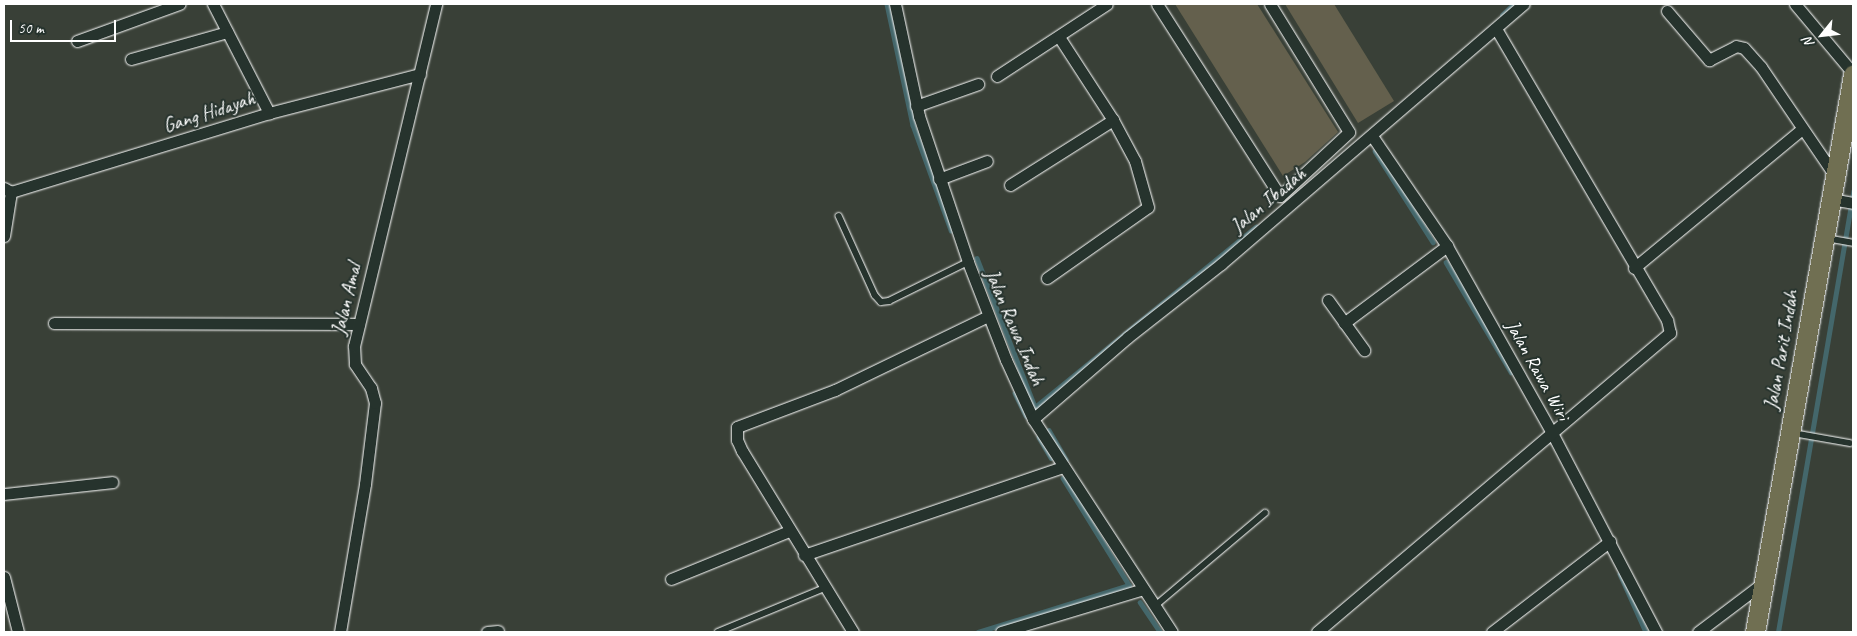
<!DOCTYPE html>
<style>
body{margin:0}
#map{position:relative;width:1857px;height:636px;overflow:hidden;background:#394037;font-family:Caveat,sans-serif}
div>[style]{position:absolute}
.stream>*{height:4.5px;margin:-2.25px;padding:0 2.25px;transform-origin:2.25px;border-radius:2.25px;background:#44676b}
.building>*{inset:0;background:#64604d}
.roads{filter:drop-shadow(0 0 1px #fff) drop-shadow(0 0 1px #fff)}
.lane>*{height:5.5px;margin:-2.75px;padding:0 2.75px;transform-origin:2.75px;border-radius:2.75px;background:#26332d}
.street>*{height:11px;margin:-5.5px;padding:0 5.5px;transform-origin:5.5px;border-radius:5.5px;background:#26332d}
.primary>*{height:19px;margin:-9.5px;padding:0 9.5px;transform-origin:9.5px;border-radius:9.5px;background:#706f52}
span{translate:-50% -50%;white-space:nowrap;text-align:center;line-height:1.15;-webkit-text-stroke:4px #26332d;paint-order:stroke}
.street-label{font-size:20px;color:#fff}
.frame{position:absolute;inset:0;border:5px solid #fff;pointer-events:none}
.north{position:absolute;left:1797px;top:10px;width:50px;height:50px;-webkit-text-stroke:4px #26332d;paint-order:stroke;rotate:241deg;font-size:14px;font-weight:700;line-height:20px;text-align:center;color:#fff}
.north::after{content:'';display:block;margin:auto;width:18px;height:22px;background:#fff;clip-path:polygon(50% 0,100% 100%,50% 72%,0 100%)}
.scale{position:absolute;left:10px;top:20px;width:106px;height:22px;box-sizing:border-box;border:2px solid #fff;border-top:0;padding-left:6px;font-size:15px;line-height:18px;white-space:nowrap;color:#fff;-webkit-text-stroke:4px #26332d;paint-order:stroke}
</style>
<div id="map">
<div class="stream">
<div style="left:887px;top:4px;width:124px;rotate:77.9deg"></div>
<div style="left:913px;top:125px;width:112px;rotate:70.1deg"></div>
<div style="left:1502px;top:15px;width:16px;rotate:-43deg"></div>
<div style="left:1375px;top:151px;width:108px;rotate:57.5deg"></div>
<div style="left:977px;top:258px;width:160px;rotate:68.7deg"></div>
<div style="left:1035px;top:407px;width:285px;rotate:-39.2deg"></div>
<div style="left:1446px;top:262px;width:128px;rotate:59.4deg"></div>
<div style="left:1015px;top:393px;width:25px;rotate:64deg"></div>
<div style="left:1049px;top:430px;width:34px;rotate:60deg"></div>
<div style="left:1039px;top:437px;width:24px;rotate:60deg"></div>
<div style="left:1063px;top:478px;width:126px;rotate:58.3deg"></div>
<div style="left:1620px;top:574px;width:64px;rotate:65.9deg"></div>
<div style="left:1140px;top:602px;width:36px;rotate:56deg"></div>
<div style="left:978px;top:632px;width:158px;rotate:-17.3deg"></div>
<div style="left:1778px;top:632px;width:447px;rotate:-80.3deg"></div>
</div>
<div class="building">
<div style="clip-path:polygon(1175px 4px,1257px 4px,1338px 132px,1305px 162px,1283px 176px)"></div>
<div style="clip-path:polygon(1285px 4px,1334px 4px,1394px 101px,1358px 123px)"></div>
</div>
<div class="roads">
<div class="lane">
<div style="left:839px;top:216px;width:87px;rotate:65.5deg"></div>
<div style="left:875px;top:295px;width:9px;rotate:49deg"></div>
<div style="left:881px;top:302px;width:8px;rotate:-7deg"></div>
<div style="left:889px;top:301px;width:88px;rotate:-26.3deg"></div>
<div style="left:1826px;top:238px;width:27px;rotate:10deg"></div>
<div style="left:1793px;top:433px;width:58px;rotate:10deg"></div>
<div style="left:1155px;top:606px;width:144px;rotate:-40.2deg"></div>
<div style="left:718px;top:632px;width:118px;rotate:-22.4deg"></div>
</div>
<div class="street">
<div style="left:213px;top:4px;width:123px;rotate:62.8deg"></div>
<div style="left:895px;top:4px;width:115px;rotate:77.9deg"></div>
<div style="left:919px;top:116px;width:154px;rotate:71.4deg"></div>
<div style="left:968px;top:262px;width:105px;rotate:68.8deg"></div>
<div style="left:1006px;top:360px;width:65px;rotate:65.4deg"></div>
<div style="left:1033px;top:419px;width:254px;rotate:56.9deg"></div>
<div style="left:1157px;top:4px;width:228px;rotate:57.4deg"></div>
<div style="left:1280px;top:196px;width:94px;rotate:-42.8deg"></div>
<div style="left:1349px;top:132px;width:150px;rotate:-121.7deg"></div>
<div style="left:1795px;top:4px;width:90px;rotate:50deg"></div>
<div style="left:1667px;top:11px;width:65px;rotate:49.4deg"></div>
<div style="left:1709px;top:60px;width:30px;rotate:-27deg"></div>
<div style="left:1736px;top:46px;width:8px;rotate:14deg"></div>
<div style="left:1744px;top:48px;width:25px;rotate:48deg"></div>
<div style="left:1761px;top:67px;width:132px;rotate:55.8deg"></div>
<div style="left:77px;top:41px;width:109px;rotate:-19.9deg"></div>
<div style="left:131px;top:59px;width:100px;rotate:-15.7deg"></div>
<div style="left:997px;top:76px;width:131px;rotate:-33.2deg"></div>
<div style="left:916px;top:106px;width:66px;rotate:-19.5deg"></div>
<div style="left:1372px;top:136px;width:133px;rotate:55.7deg"></div>
<div style="left:1447px;top:246px;width:214px;rotate:60.7deg"></div>
<div style="left:1552px;top:433px;width:225px;rotate:62.4deg"></div>
<div style="left:939px;top:179px;width:51px;rotate:-20.6deg"></div>
<div style="left:1010px;top:185px;width:122px;rotate:-32.3deg"></div>
<div style="left:4px;top:188px;width:8px;rotate:30deg"></div>
<div style="left:11px;top:192px;width:270px;rotate:-17deg"></div>
<div style="left:269px;top:113px;width:156px;rotate:-14.5deg"></div>
<div style="left:1831px;top:199px;width:22px;rotate:10deg"></div>
<div style="left:4px;top:236px;width:45px;rotate:-81deg"></div>
<div style="left:1634px;top:268px;width:218px;rotate:-39.6deg"></div>
<div style="left:1047px;top:278px;width:123px;rotate:-35.1deg"></div>
<div style="left:1148px;top:207px;width:48px;rotate:-105.8deg"></div>
<div style="left:1135px;top:161px;width:47px;rotate:-118.2deg"></div>
<div style="left:1113px;top:120px;width:99px;rotate:-123deg"></div>
<div style="left:1328px;top:300px;width:62px;rotate:54.2deg"></div>
<div style="left:54px;top:323px;width:305px;rotate:0.2deg"></div>
<div style="left:1344px;top:323px;width:129px;rotate:-36.8deg"></div>
<div style="left:1033px;top:419px;width:125px;rotate:-40.8deg"></div>
<div style="left:1128px;top:337px;width:118px;rotate:-38.1deg"></div>
<div style="left:1221px;top:264px;width:399px;rotate:-40.7deg"></div>
<div style="left:4px;top:494px;width:109px;rotate:-6.3deg"></div>
<div style="left:804px;top:555px;width:274px;rotate:-18.8deg"></div>
<div style="left:4px;top:577px;width:57px;rotate:75.7deg"></div>
<div style="left:671px;top:579px;width:127px;rotate:-22.1deg"></div>
<div style="left:340px;top:632px;width:150px;rotate:-80.4deg"></div>
<div style="left:365px;top:484px;width:82px;rotate:-83deg"></div>
<div style="left:375px;top:403px;width:16px;rotate:-105deg"></div>
<div style="left:371px;top:388px;width:29px;rotate:-124deg"></div>
<div style="left:355px;top:364px;width:18px;rotate:-93deg"></div>
<div style="left:354px;top:346px;width:352px;rotate:-76.5deg"></div>
<div style="left:487px;top:632px;width:11px;rotate:-5deg"></div>
<div style="left:853px;top:632px;width:212px;rotate:-121.5deg"></div>
<div style="left:742px;top:451px;width:12px;rotate:-114deg"></div>
<div style="left:737px;top:440px;width:13px;rotate:-90deg"></div>
<div style="left:737px;top:427px;width:105px;rotate:-20.7deg"></div>
<div style="left:835px;top:390px;width:170px;rotate:-25.8deg"></div>
<div style="left:1001px;top:632px;width:148px;rotate:-16.8deg"></div>
<div style="left:1317px;top:632px;width:463px;rotate:-40.3deg"></div>
<div style="left:1670px;top:333px;width:13px;rotate:-103deg"></div>
<div style="left:1667px;top:320px;width:338px;rotate:-120.4deg"></div>
<div style="left:1492px;top:632px;width:149px;rotate:-37.6deg"></div>
<div style="left:1698px;top:632px;width:81px;rotate:-37deg"></div>
</div>
<div class="primary">
<div style="left:1755px;top:632px;width:566px;rotate:-80.02deg"></div>
</div>
</div>
<div class="street-label">
<span style="left:209px;top:112px;rotate:-18deg">Gang Hidayah</span>
<span style="left:1268px;top:200px;rotate:-40deg">Jalan Ibadah</span>
<span style="left:346px;top:299px;rotate:-77deg">Jalan Amal</span>
<span style="left:1015px;top:327px;rotate:67deg">Jalan Rawa Indah</span>
<span style="left:1781px;top:350px;rotate:-80deg">Jalan Parit Indah</span>
<span style="left:1538px;top:370px;rotate:61deg">Jalan Rawa Wiri</span>
</div>
<div class="frame"></div>
<div class="north">N</div>
<div class="scale">50 m</div>
</div>
